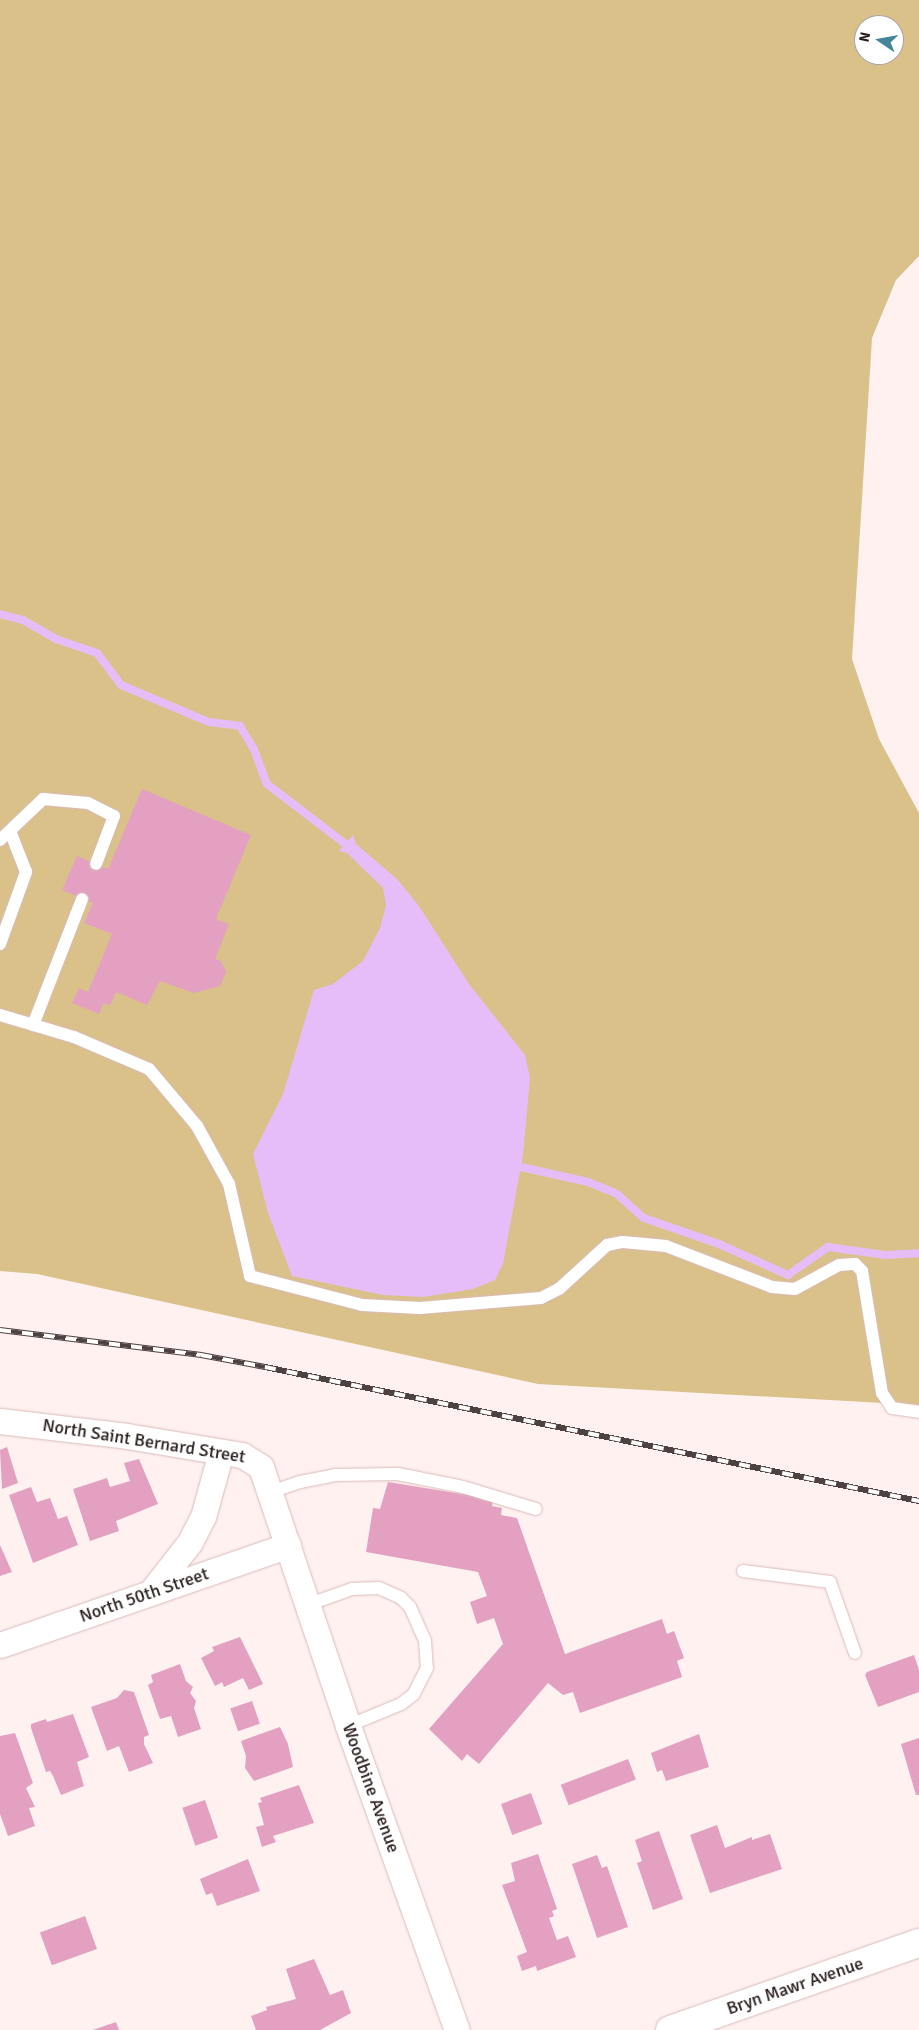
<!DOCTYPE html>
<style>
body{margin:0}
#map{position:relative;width:919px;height:2030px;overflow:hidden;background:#fef1f0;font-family:Signika,sans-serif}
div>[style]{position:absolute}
.green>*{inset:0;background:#dac189}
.water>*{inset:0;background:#e6bdf8}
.stream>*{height:8px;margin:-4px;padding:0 4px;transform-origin:4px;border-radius:4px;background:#e6bdf8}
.building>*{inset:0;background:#e3a0c1;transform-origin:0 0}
.roads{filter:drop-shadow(0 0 1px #dabbb9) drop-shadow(0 0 1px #dabbb9)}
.service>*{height:12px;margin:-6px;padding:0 6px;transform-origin:6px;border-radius:6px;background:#fff}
.minor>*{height:25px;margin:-12.5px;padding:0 12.5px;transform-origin:12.5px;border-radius:12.5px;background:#fff}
.tertiary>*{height:28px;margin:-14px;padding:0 14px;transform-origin:14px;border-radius:14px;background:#fff}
.rail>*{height:5.5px;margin-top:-2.75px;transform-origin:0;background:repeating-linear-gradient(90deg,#fff 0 11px,#4e4241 0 22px);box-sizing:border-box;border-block:1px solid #4e4241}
span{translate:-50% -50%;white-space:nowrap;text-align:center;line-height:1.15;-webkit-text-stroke:4px #fff;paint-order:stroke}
.street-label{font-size:18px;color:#261b1a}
.north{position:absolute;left:854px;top:15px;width:50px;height:50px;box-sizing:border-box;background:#fff;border:1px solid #a8a4a3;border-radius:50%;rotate:282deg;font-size:14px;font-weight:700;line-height:20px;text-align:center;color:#261b1a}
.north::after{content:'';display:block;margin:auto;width:18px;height:22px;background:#448697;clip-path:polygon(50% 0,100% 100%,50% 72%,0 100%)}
</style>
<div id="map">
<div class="green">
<div style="clip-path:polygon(evenodd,0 0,919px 0,919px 256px,896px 280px,872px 338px,852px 659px,879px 739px,919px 813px,919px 1405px,538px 1384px,37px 1274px,0 1271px,0 0,864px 25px,894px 25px,894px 55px,864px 55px,864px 25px)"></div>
</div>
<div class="water">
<div style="clip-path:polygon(353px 835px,356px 844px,397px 879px,419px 906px,469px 984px,525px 1055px,530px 1078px,523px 1155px,503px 1264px,495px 1280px,473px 1289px,423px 1297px,383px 1295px,292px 1276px,268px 1213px,253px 1154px,283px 1094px,314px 990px,333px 984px,363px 961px,380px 928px,386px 905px,383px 888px,347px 853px,339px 851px)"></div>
</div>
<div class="stream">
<div style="left:0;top:614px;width:24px;rotate:15deg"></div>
<div style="left:23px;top:620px;width:38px;rotate:30deg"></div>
<div style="left:56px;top:639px;width:43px;rotate:18.9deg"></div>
<div style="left:97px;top:653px;width:40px;rotate:53deg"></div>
<div style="left:121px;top:685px;width:95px;rotate:22.8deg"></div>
<div style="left:209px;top:722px;width:31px;rotate:7deg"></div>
<div style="left:240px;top:726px;width:27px;rotate:59deg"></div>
<div style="left:254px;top:749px;width:37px;rotate:70deg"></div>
<div style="left:267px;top:784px;width:107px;rotate:37.4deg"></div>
<div style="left:512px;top:1165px;width:78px;rotate:12.6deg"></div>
<div style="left:588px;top:1182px;width:31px;rotate:22deg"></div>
<div style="left:617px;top:1194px;width:36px;rotate:42deg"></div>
<div style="left:644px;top:1218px;width:79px;rotate:19.1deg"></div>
<div style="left:719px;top:1244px;width:76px;rotate:24.2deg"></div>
<div style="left:788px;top:1275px;width:49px;rotate:-35deg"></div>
<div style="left:828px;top:1247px;width:58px;rotate:8deg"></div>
<div style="left:885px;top:1255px;width:34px;rotate:-3deg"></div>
</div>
<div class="building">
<div style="clip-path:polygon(142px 789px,251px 835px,216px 919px,229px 924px,215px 959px,221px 961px,226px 972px,220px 986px,194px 993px,160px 981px,147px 1005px,116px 992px,110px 1006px,104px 1003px,99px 1014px,72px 1003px,79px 988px,88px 992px,112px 934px,84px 923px,93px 903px,62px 890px,77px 856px,108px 869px)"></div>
<div style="clip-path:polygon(7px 1447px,18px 1483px,2px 1489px,0 1450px)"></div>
<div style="clip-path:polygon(139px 1459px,158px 1504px,116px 1521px,119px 1531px,90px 1541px,73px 1489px,107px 1478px,110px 1487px,130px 1481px,124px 1463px)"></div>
<div style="clip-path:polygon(388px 1482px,493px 1499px,492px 1506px,502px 1508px,501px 1515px,517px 1518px,565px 1654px,662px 1619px,667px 1634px,674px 1631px,684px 1658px,677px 1661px,682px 1677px,580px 1713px,573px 1692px,563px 1695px,548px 1683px,479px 1764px,467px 1754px,462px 1761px,429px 1729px,503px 1644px,494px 1618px,477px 1624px,470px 1602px,487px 1596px,478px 1572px,366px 1552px,373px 1508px,380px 1509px)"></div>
<div style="clip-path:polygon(31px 1487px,37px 1502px,50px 1498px,58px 1519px,67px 1516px,78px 1545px,33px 1563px,9px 1495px)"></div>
<div style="clip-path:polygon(0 1545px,12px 1572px,0 1576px)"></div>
<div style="clip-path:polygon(240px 1637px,263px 1684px,249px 1690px,243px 1678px,224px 1687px,222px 1682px,215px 1686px,201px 1658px,214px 1651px,212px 1647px)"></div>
<div style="clip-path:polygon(914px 1655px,919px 1670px,919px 1692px,878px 1707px,865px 1675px,867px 1672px)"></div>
<div style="clip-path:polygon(180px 1664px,186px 1681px,193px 1687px,190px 1693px,196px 1701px,194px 1708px,201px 1729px,178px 1737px,171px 1716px,160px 1719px,148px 1685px,153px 1682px,151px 1675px)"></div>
<div style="clip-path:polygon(124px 1690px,134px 1692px,149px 1735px,144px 1737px,144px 1744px,153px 1763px,129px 1772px,119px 1746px,107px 1751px,91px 1707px,117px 1698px)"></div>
<div style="left:252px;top:1701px;width:24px;height:23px;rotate:71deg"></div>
<div style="clip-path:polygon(73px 1714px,89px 1757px,77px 1762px,84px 1786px,61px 1795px,53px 1776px,50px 1771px,46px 1772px,31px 1728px,31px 1724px,46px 1719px,47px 1722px)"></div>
<div style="clip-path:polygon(280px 1727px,288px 1744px,293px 1767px,254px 1781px,245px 1768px,246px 1756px,241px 1741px)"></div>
<div style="clip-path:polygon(15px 1733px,33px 1783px,26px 1788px,35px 1807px,29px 1808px,35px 1826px,8px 1836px,0 1814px,0 1736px)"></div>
<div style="clip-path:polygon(699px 1734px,709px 1767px,666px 1781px,662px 1770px,657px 1772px,651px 1753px)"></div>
<div style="clip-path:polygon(919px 1738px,919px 1795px,916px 1795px,901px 1744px)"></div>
<div style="left:628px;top:1759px;width:22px;height:72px;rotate:69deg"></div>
<div style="clip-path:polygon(299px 1785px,314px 1823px,273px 1836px,276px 1842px,262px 1847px,256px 1827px,264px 1825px,258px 1803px,262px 1802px,260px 1798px)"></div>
<div style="left:531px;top:1793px;width:33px;height:32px;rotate:70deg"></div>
<div style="left:205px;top:1800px;width:40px;height:24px;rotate:71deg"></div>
<div style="clip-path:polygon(717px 1825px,725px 1848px,752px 1837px,752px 1840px,770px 1834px,782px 1869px,710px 1893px,690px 1835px)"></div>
<div style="clip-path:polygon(659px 1831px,683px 1899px,653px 1910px,637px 1863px,642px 1861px,635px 1840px)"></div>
<div style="clip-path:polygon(538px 1854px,557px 1909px,552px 1911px,554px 1916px,549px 1918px,557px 1940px,568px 1936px,576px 1957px,537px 1971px,536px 1966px,522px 1971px,517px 1956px,527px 1952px,502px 1885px,515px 1881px,511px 1863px)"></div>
<div style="clip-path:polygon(597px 1855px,602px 1868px,607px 1866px,628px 1927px,597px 1938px,572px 1864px)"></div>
<div style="clip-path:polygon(248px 1859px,260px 1891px,217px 1906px,212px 1893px,206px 1895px,200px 1879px)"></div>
<div style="left:85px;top:1916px;width:35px;height:48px;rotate:70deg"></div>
<div style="clip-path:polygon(314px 1959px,330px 1995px,343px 1990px,351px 2013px,320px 2030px,256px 2030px,251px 2016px,267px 2010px,266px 2007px,296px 1999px,286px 1969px)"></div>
<div style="clip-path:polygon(116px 2022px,119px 2030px,93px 2030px)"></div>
</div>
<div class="roads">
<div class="service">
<div style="left:0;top:840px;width:59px;rotate:-43.6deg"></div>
<div style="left:43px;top:799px;width:45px;rotate:5.1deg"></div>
<div style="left:88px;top:803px;width:29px;rotate:27deg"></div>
<div style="left:114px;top:816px;width:51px;rotate:110.6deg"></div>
<div style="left:0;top:944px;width:77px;rotate:-70.1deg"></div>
<div style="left:26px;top:872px;width:44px;rotate:-111.3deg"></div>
<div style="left:0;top:1015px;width:77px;rotate:16.6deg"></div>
<div style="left:74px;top:1037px;width:82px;rotate:23.1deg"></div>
<div style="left:149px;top:1069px;width:75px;rotate:49.9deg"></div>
<div style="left:197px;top:1126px;width:66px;rotate:61.1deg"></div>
<div style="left:229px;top:1184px;width:94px;rotate:77.1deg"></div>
<div style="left:250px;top:1276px;width:116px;rotate:14.5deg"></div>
<div style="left:362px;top:1305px;width:58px;rotate:3deg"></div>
<div style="left:420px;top:1308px;width:121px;rotate:-4.7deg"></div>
<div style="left:541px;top:1298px;width:20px;rotate:-27deg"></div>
<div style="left:559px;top:1289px;width:65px;rotate:-42.5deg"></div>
<div style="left:607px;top:1245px;width:16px;rotate:-11deg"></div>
<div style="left:623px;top:1242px;width:43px;rotate:5.3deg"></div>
<div style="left:666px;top:1246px;width:114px;rotate:21.1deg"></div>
<div style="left:772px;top:1287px;width:23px;rotate:5deg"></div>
<div style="left:795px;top:1289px;width:50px;rotate:-28.6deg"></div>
<div style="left:839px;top:1265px;width:16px;rotate:-4deg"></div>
<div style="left:855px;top:1264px;width:10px;rotate:45deg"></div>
<div style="left:862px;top:1271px;width:124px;rotate:80.7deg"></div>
<div style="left:882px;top:1393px;width:18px;rotate:56deg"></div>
<div style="left:892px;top:1408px;width:27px;rotate:8deg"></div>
<div style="left:33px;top:1025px;width:135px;rotate:-68.7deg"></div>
<div style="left:271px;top:1492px;width:31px;rotate:-19deg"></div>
<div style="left:300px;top:1482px;width:36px;rotate:-11deg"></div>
<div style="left:335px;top:1475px;width:63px;rotate:-0.9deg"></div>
<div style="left:398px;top:1474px;width:66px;rotate:11.3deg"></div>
<div style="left:463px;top:1487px;width:76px;rotate:16.8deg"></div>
<div style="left:743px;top:1571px;width:88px;rotate:7.2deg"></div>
<div style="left:830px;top:1582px;width:75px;rotate:70.6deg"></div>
<div style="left:307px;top:1605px;width:48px;rotate:-19.6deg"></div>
<div style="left:352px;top:1589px;width:27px;rotate:-2deg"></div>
<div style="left:379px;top:1588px;width:24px;rotate:24deg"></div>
<div style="left:401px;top:1598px;width:13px;rotate:45deg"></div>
<div style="left:410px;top:1607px;width:37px;rotate:66deg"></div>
<div style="left:425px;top:1641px;width:27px;rotate:86deg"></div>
<div style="left:427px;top:1668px;width:29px;rotate:117deg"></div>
<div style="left:414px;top:1694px;width:16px;rotate:142deg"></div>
<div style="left:401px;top:1704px;width:57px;rotate:157.5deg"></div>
</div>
<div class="minor">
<div style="left:0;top:1421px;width:128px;rotate:6.7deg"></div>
<div style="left:127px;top:1436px;width:117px;rotate:9.4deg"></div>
<div style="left:242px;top:1455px;width:22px;rotate:32deg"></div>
<div style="left:261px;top:1467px;width:273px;rotate:71.4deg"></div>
<div style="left:348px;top:1726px;width:323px;rotate:70.3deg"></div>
<div style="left:151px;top:1592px;width:63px;rotate:-52deg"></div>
<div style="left:190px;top:1542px;width:28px;rotate:-63deg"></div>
<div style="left:203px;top:1517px;width:67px;rotate:-74.5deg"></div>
<div style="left:0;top:1645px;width:305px;rotate:-19.1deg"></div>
</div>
<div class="tertiary">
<div style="left:670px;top:2030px;width:264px;rotate:-19.3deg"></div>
</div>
</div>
<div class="rail">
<div style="left:0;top:1330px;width:203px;rotate:7.1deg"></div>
<div style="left:201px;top:1355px;width:65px;rotate:10.6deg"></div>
<div style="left:265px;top:1367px;width:668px;rotate:11.58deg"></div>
</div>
<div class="street-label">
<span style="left:144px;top:1441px;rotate:9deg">North Saint Bernard Street</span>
<span style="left:144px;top:1595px;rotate:-19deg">North 50th Street</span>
<span style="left:371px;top:1788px;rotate:70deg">Woodbine Avenue</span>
<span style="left:795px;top:1986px;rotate:-19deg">Bryn Mawr Avenue</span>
</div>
<div class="north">N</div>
</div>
